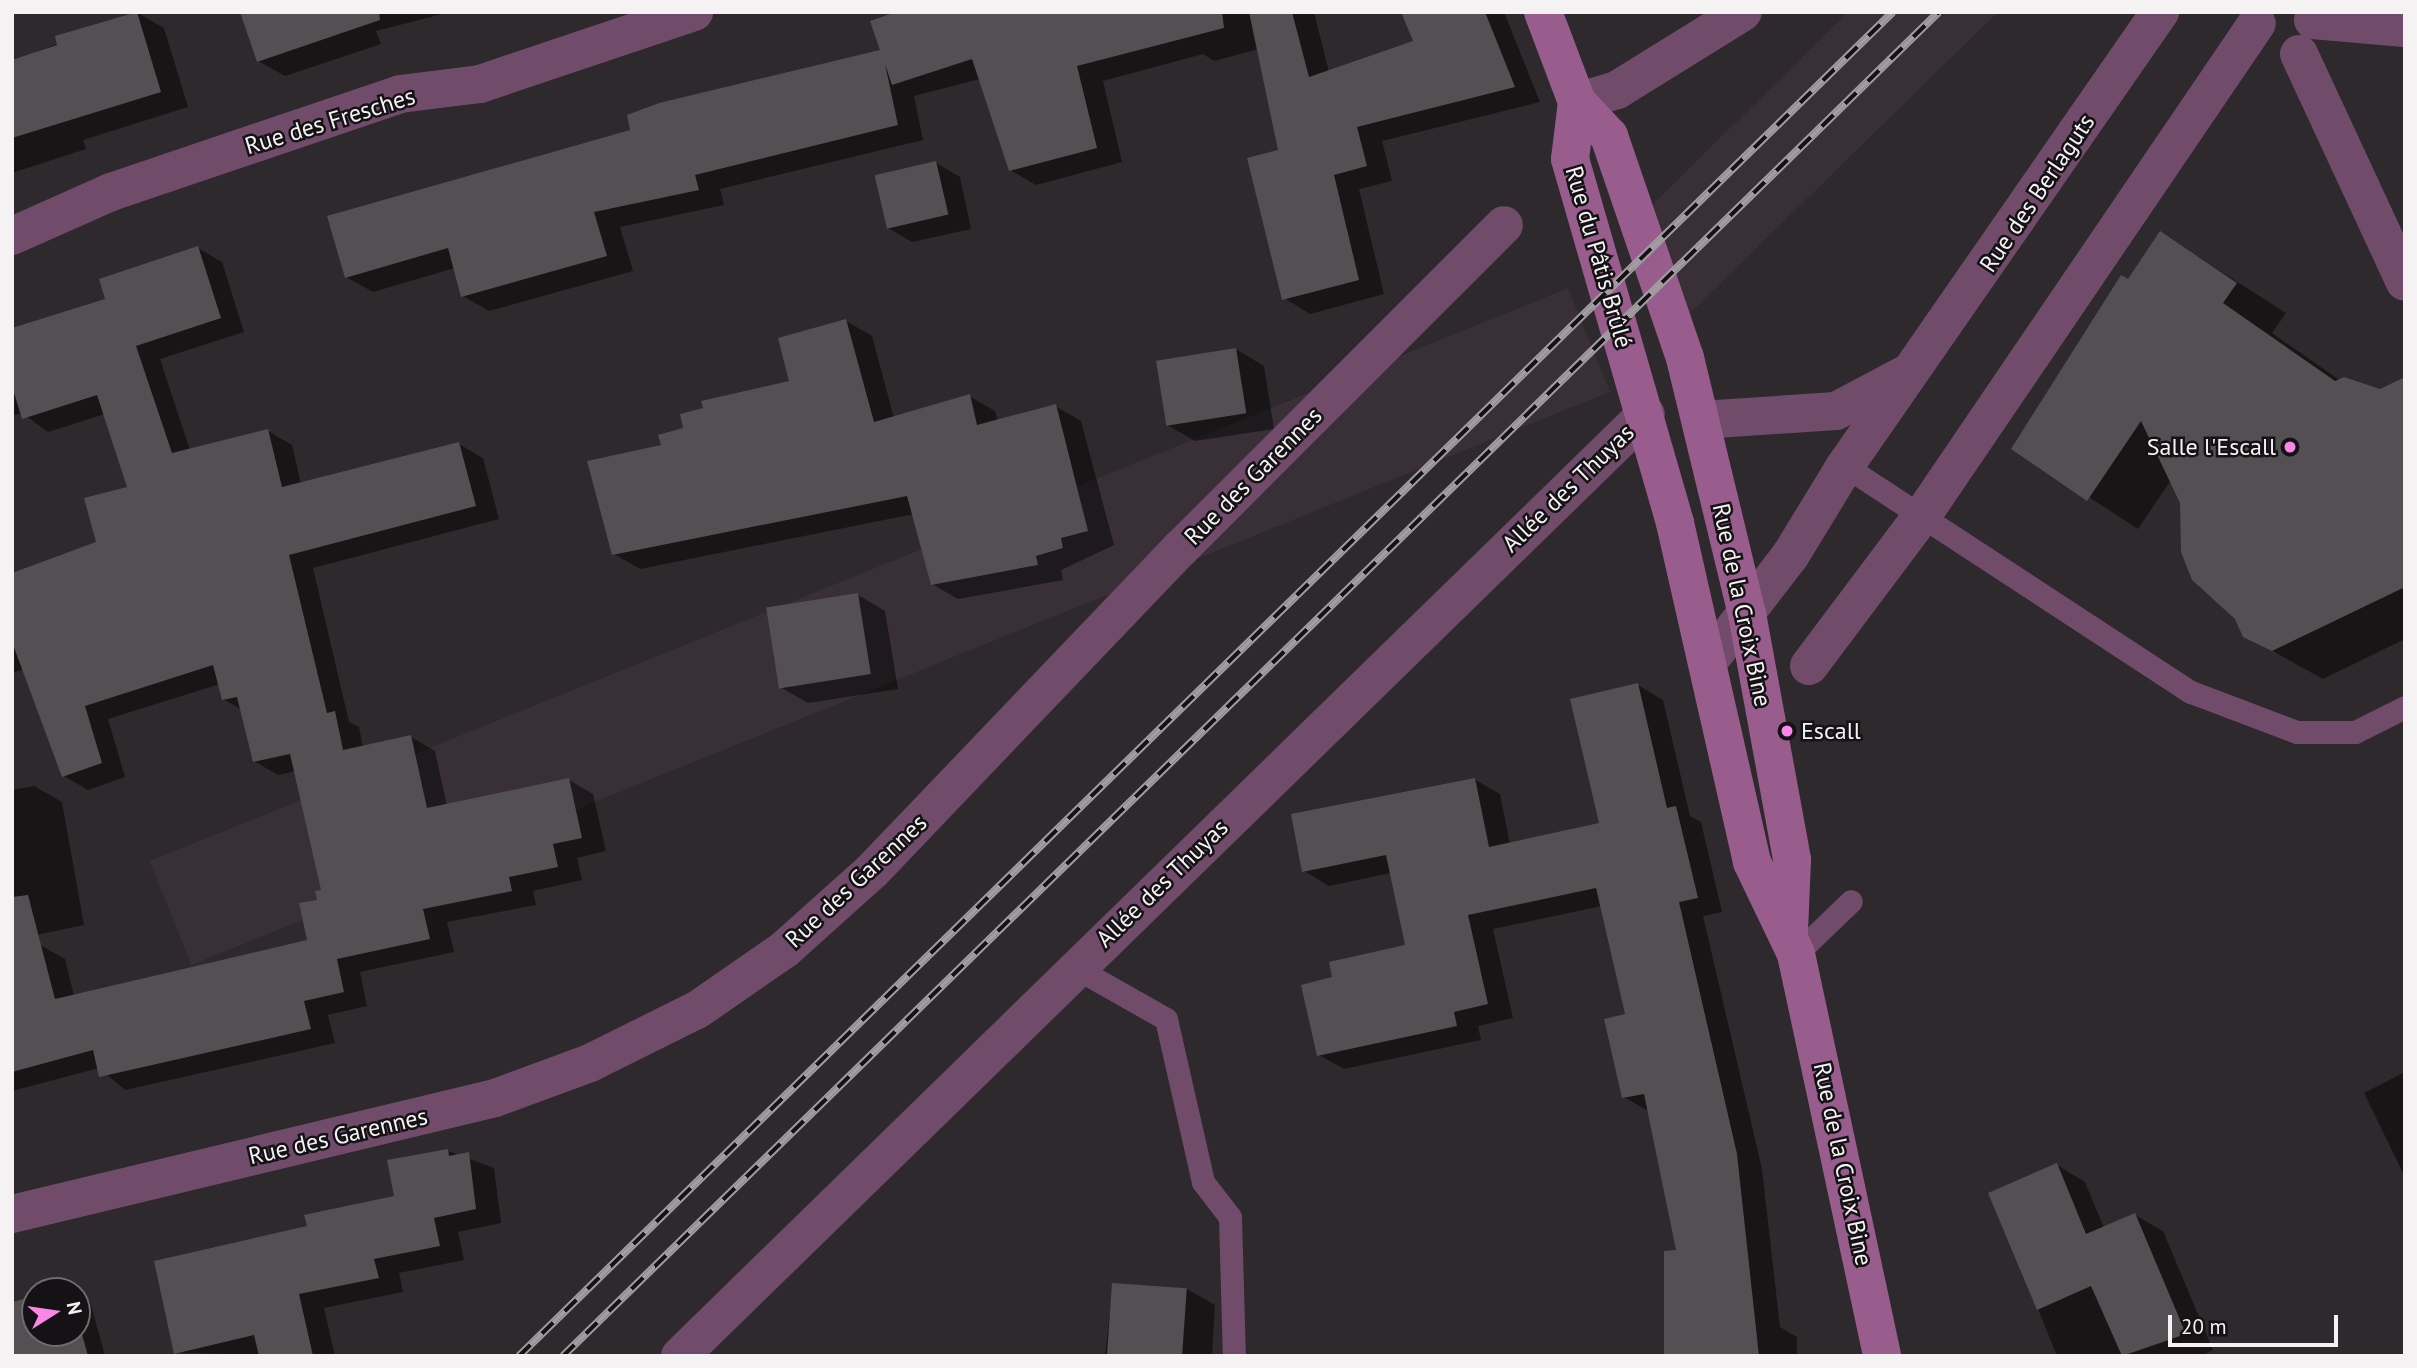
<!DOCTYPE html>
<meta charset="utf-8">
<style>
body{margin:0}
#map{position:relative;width:2417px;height:1368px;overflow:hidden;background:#2d292c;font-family:"PT Sans",sans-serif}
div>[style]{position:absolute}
.built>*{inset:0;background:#392f37;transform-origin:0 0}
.shadow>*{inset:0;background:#0007}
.building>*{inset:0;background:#544f53;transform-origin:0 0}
.lane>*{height:23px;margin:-11.5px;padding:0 11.5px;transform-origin:11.5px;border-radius:11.5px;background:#714c6a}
.street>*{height:38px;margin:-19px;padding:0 19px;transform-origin:19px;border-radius:19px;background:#714c6a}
.secondary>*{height:38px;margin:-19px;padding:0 19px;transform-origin:19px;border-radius:19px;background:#985d8d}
.rail>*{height:8px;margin-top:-4px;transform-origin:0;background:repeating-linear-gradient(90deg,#141214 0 16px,#a19da0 0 32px);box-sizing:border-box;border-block:2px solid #a19da0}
.dots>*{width:19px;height:19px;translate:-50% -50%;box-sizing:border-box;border:4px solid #141214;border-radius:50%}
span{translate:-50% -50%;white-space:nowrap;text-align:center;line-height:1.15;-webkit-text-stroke:5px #141214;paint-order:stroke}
.street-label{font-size:24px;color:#f5f2f4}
.poi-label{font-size:24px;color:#f5f2f4}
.right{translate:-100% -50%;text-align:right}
.left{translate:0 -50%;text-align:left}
.frame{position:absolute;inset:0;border:14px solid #f5f2f4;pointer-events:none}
.north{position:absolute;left:21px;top:1277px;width:70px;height:70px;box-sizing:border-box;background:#141214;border:2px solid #6e6c6e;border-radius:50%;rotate:78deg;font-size:19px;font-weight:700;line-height:28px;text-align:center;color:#f5f2f4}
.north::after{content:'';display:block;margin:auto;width:24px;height:32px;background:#fa87e7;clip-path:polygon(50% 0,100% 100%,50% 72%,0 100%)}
.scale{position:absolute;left:2168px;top:1315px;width:170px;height:32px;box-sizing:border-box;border:4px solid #f5f2f4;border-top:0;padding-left:9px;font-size:21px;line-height:24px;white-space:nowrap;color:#f5f2f4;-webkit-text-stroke:5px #141214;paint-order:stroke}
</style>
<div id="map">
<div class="built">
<div style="clip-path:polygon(1848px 12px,1998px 12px,1684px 319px,1652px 205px)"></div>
<div style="left:1568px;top:288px;width:112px;height:1530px;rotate:68deg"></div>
</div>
<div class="shadow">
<div style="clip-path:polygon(136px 12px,164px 28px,188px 107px,83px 140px,86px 149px,12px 173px,12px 62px)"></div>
<div style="clip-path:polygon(242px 12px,450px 12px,376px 31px,381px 44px,285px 76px,258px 61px)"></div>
<div style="clip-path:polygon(902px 12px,1314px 12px,1329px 72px,1415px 42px,1403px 12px,1504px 12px,1540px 102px,1382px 141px,1392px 181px,1359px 189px,1384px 294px,1310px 314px,1284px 298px,1280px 152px,1259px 49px,1214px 61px,1203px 54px,1103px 81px,1122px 162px,1036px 185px,1010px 170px,980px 79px,914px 96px,923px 140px,720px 189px,724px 205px,620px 227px,633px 271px,489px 311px,463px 296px,455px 268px,373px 292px,346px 277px,632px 131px,882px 52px)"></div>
<div style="clip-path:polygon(936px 163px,960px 177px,971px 229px,912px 242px,888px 228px)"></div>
<div style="clip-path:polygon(2161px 233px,2286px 313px,2272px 333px,2341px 381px,2380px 391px,2405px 379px,2405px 639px,2323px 679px,2244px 635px,2236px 618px,2199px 587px,2183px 546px,2181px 503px,2171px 480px,2138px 529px,2013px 448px)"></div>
<div style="clip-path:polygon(198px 248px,222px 262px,244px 332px,160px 359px,190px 450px,268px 431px,292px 445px,301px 484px,459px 444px,483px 458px,499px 519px,313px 568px,349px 722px,359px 727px,363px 747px,411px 737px,435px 751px,447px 806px,569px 780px,593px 794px,606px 851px,577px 858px,582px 880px,533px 891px,536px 905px,447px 922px,454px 952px,360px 972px,367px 1006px,328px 1015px,335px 1043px,125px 1090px,99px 1068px,12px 1091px,12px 952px,40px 945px,65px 959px,74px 996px,310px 942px,323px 892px,296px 771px,278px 775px,254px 761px,242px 710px,223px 699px,220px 684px,108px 719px,125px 777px,88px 790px,64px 776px,24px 669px,12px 673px,12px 575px,98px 543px,129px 488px,105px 414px,48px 432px,22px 413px,12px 416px,12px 330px,107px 300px)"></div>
<div style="clip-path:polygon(846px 321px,872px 336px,894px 418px,969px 396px,995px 411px,998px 421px,1055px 406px,1081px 421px,1114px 545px,1061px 570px,1063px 580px,958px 599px,932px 584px,914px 514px,640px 569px,614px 554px,663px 447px,686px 429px,791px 382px)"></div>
<div style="clip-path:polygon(1236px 349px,1264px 366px,1274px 429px,1195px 441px,1167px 425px)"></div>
<div style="clip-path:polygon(858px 595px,885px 611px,898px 689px,808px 703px,780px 687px)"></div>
<div style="clip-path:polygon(1638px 685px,1663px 700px,1690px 816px,1701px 822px,1722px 912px,1703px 916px,1762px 1169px,1780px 1327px,1797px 1337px,1797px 1356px,1665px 1356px,1679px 1252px,1650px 1112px,1624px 1097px,1628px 1015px,1602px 906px,1493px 929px,1513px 1018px,1478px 1026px,1481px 1040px,1344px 1069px,1319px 1055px,1334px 979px,1407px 946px,1391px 873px,1329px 886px,1304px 871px,1474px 779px,1500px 794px,1510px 844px,1601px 824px)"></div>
<div style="clip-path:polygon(34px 786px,62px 802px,84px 925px,32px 936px,12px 924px,12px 790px)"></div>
<div style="clip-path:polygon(2405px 1072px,2405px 1177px,2364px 1093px)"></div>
<div style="clip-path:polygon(448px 1151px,494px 1168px,501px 1223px,458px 1232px,464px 1260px,399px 1273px,403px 1292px,324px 1308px,335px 1356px,176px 1353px,309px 1228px,396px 1197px)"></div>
<div style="clip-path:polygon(2057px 1165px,2085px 1182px,2104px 1228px,2135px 1215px,2163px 1231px,2213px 1350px,2200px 1356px,2057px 1356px,1991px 1193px)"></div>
<div style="clip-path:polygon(1113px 1284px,1187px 1289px,1215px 1305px,1212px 1356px,1105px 1356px)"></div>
<div style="clip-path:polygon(77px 1293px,90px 1301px,105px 1356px,12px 1356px,35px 1298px,35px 1333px,77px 1333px)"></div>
</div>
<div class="building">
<div style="clip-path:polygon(137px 12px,161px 92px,12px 138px,12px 60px,57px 45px,55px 36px)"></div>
<div style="clip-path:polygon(240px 12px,379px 12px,380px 20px,257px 62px)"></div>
<div style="clip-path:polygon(896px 12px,1222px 12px,1224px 28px,1077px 66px,1097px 148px,1009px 171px,972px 59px,892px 85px,885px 64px,898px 125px,695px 175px,699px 190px,594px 212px,607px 256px,461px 297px,448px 248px,345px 278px,327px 216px,630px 130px,627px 115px,659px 103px,880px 50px,870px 21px)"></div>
<div style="clip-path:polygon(1249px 12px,1292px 12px,1309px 77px,1413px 41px,1401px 12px,1485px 12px,1515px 87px,1357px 127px,1367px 166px,1334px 175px,1359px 280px,1282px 300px,1247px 158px,1278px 150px)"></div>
<div style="left:936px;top:161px;width:55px;height:63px;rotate:77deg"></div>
<div style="clip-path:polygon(2160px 231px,2237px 283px,2223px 303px,2335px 381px,2344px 377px,2380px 389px,2405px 377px,2405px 587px,2272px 651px,2243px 637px,2235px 619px,2192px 580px,2181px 552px,2180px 503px,2141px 421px,2087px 501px,2011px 449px,2121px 275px,2128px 279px)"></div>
<div style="clip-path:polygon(198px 246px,221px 318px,136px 346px,172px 453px,268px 429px,282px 487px,459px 442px,476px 506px,289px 555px,327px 713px,335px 711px,343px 750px,411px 735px,427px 808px,569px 778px,582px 838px,553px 844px,558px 867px,509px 877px,512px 891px,423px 909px,430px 939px,337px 959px,344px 992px,304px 1001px,311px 1029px,99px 1077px,93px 1050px,12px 1072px,12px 897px,28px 895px,55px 999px,307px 940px,299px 903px,317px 900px,315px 891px,321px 890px,290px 754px,253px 762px,237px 697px,222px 700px,213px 665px,85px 706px,102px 763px,62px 777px,12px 642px,12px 573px,96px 542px,84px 498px,127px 487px,97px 395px,22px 419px,12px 386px,12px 328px,105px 299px,99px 279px)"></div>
<div style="clip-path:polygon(846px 319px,874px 422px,970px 394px,977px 425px,1056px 404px,1088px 531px,1061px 538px,1063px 548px,1036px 556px,1038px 565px,931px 585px,907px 496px,612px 555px,587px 461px,661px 445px,658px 435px,683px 428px,680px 414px,703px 408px,701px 401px,789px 381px,778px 338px)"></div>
<div style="left:1236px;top:348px;width:66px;height:81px;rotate:81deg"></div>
<div style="left:858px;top:593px;width:82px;height:93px;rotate:81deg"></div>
<div style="clip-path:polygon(1638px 683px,1667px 808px,1676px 806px,1698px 898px,1679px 902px,1737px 1154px,1759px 1356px,1664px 1356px,1664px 1251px,1676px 1250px,1644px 1094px,1622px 1098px,1604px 1019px,1625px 1014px,1596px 888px,1468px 915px,1488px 1004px,1454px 1012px,1457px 1026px,1317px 1056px,1301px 985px,1332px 977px,1329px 962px,1405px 945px,1386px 855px,1302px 872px,1291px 814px,1475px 778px,1489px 847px,1599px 823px,1570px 699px)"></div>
<div style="clip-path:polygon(448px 1149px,449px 1156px,469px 1152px,476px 1209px,434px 1218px,440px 1246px,374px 1259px,379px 1278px,299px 1294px,313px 1356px,259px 1356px,254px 1335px,174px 1354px,154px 1261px,307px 1226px,304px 1215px,394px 1196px,387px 1160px)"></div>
<div style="clip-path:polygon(2057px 1163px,2086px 1234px,2135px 1213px,2186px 1334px,2122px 1356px,2091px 1286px,2037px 1310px,1988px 1193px)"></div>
<div style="left:1112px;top:1283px;width:75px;height:73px;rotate:4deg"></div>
<div style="clip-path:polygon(35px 1296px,35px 1333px,77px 1333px,77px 1316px,88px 1356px,12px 1356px,12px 1302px)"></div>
</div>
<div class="lane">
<div style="left:1845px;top:466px;width:413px;rotate:33.2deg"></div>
<div style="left:2191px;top:692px;width:113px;rotate:20.7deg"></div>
<div style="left:2297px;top:732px;width:58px"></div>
<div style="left:2355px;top:732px;width:56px;rotate:-26.6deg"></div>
<div style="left:1796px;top:954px;width:76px;rotate:-43.9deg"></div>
<div style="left:1076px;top:968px;width:103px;rotate:29.5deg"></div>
<div style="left:1166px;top:1019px;width:167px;rotate:77.2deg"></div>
<div style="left:1203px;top:1182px;width:44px;rotate:52.4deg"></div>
<div style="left:1230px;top:1217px;width:139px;rotate:88.4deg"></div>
</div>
<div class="street">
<div style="left:2313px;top:20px;width:92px;rotate:5deg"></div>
<div style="left:2299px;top:54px;width:251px;rotate:65.1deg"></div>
<div style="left:1577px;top:102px;width:42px;rotate:-16.7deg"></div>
<div style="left:1617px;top:90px;width:148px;rotate:-31.8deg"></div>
<div style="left:12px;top:236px;width:108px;rotate:-24deg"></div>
<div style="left:111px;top:192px;width:305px;rotate:-18.7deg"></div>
<div style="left:400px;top:94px;width:81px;rotate:-7.1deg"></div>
<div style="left:480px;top:84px;width:226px;rotate:-18.6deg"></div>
<div style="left:1701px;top:420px;width:135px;rotate:-3.8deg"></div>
<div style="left:1836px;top:411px;width:79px;rotate:-27.9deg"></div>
<div style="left:1709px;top:661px;width:133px;rotate:-52.4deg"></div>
<div style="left:1790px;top:556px;width:105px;rotate:-58.6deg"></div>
<div style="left:1845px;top:466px;width:553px;rotate:-55.25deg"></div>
<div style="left:1809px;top:666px;width:191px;rotate:-53.1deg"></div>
<div style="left:1924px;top:513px;width:592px;rotate:-55.8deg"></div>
<div style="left:12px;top:1214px;width:497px;rotate:-13.5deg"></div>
<div style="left:495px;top:1098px;width:101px;rotate:-20.2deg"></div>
<div style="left:590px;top:1063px;width:119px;rotate:-26.4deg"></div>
<div style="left:697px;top:1010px;width:107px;rotate:-34.7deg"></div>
<div style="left:785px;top:949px;width:117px;rotate:-41.9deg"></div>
<div style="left:872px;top:871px;width:446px;rotate:-46.3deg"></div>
<div style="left:1180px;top:549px;width:458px;rotate:-45deg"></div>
<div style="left:680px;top:1356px;width:1349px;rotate:-44.28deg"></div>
</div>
<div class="secondary">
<div style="left:1543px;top:12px;width:96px;rotate:69.3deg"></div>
<div style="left:1577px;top:102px;width:47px;rotate:46.7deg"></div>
<div style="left:1609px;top:136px;width:235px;rotate:71.1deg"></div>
<div style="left:1685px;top:358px;width:263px;rotate:76.4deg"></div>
<div style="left:1747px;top:614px;width:250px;rotate:79.6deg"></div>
<div style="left:1792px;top:860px;width:71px;rotate:92.4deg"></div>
<div style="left:1577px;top:102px;width:57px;rotate:97deg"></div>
<div style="left:1570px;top:159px;width:379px;rotate:73.9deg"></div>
<div style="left:1675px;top:523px;width:348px;rotate:77.2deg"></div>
<div style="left:1752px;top:862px;width:102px;rotate:64.4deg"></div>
<div style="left:1796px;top:954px;width:411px;rotate:77.9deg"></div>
</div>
<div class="rail">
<div style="left:519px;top:1356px;width:1922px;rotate:-44.37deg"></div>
<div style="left:563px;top:1356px;width:1923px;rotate:-44.33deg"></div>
</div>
<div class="dots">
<div style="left:2290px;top:447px;background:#fa87e7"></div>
<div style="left:1787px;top:731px;background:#fa87e7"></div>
</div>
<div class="street-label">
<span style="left:330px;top:121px;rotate:-17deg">Rue des Fresches</span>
<span style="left:2037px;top:193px;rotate:-56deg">Rue des Berlaguts</span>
<span style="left:1599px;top:257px;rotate:74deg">Rue du Pâtis Brûlé</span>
<span style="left:1253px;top:476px;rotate:-45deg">Rue des Garennes</span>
<span style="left:1568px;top:488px;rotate:-44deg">Allée des Thuyas</span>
<span style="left:1742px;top:605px;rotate:78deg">Rue de la Croix Bine</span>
<span style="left:856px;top:881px;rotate:-43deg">Rue des Garennes</span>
<span style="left:1162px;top:883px;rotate:-44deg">Allée des Thuyas</span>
<span style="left:338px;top:1136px;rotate:-13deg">Rue des Garennes</span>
<span style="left:1843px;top:1164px;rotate:78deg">Rue de la Croix Bine</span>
</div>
<div class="poi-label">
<span class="right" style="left:2276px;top:447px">Salle l'Escall</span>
<span class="left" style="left:1801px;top:731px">Escall</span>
</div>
<div class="frame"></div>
<div class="north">N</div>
<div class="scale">20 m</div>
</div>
